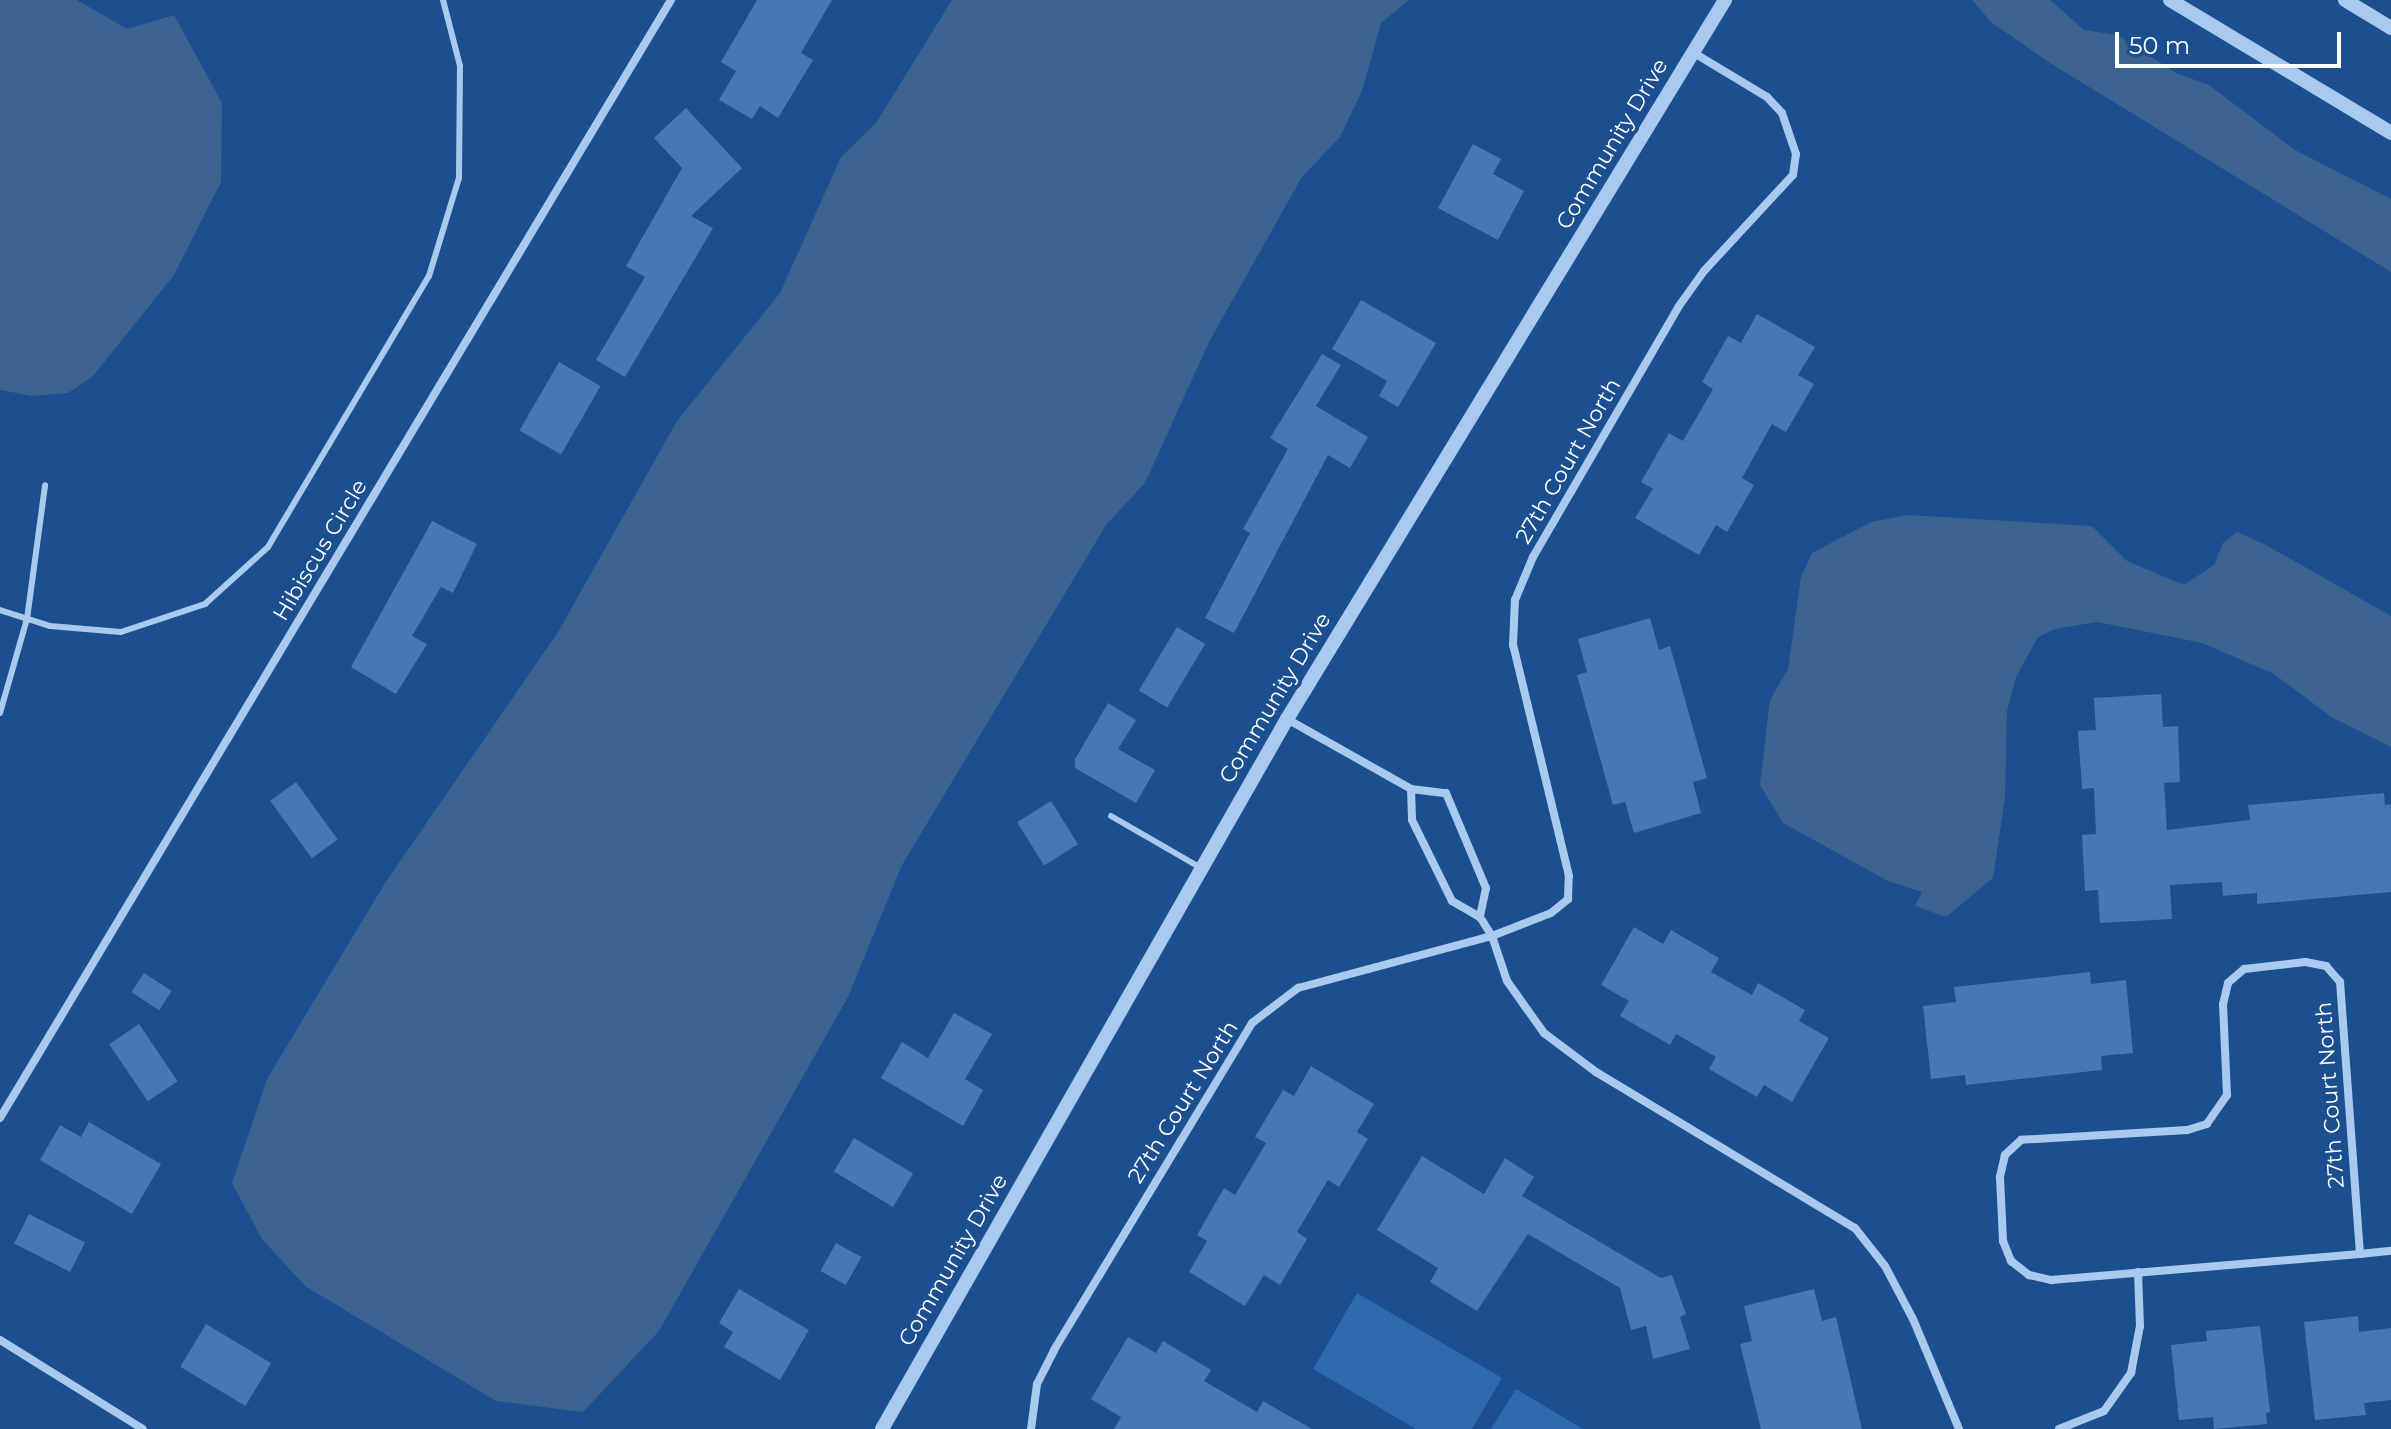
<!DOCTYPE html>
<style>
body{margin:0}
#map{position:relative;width:2391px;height:1429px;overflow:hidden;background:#1b4f8f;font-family:Montserrat,sans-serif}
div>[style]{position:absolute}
.green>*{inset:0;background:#2e69ad}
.water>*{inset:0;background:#3c6290}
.building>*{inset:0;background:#4478b7;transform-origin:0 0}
.service>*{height:6px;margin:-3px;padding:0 3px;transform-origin:3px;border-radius:3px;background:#a9c9ee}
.minor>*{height:8px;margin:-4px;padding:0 4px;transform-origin:4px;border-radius:4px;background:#a9c9ee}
.tertiary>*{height:14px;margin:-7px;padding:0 7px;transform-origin:7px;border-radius:7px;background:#a9c9ee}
span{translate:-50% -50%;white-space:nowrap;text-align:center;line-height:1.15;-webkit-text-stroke:8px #1b4f8f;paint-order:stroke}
.street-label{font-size:22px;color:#fff}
.scale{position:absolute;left:2115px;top:32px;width:226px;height:36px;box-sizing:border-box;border:4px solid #fff;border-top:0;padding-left:10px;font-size:24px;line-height:28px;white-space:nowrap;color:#fff;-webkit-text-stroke:6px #1b4f8f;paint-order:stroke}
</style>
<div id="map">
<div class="green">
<div style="clip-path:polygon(1357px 1293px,1502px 1378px,1472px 1429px,1416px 1429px,1313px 1369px)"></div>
<div style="clip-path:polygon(1516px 1389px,1583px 1429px,1491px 1429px)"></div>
</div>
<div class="water">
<div style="clip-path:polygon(0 0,77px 0,127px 29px,174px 15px,222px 103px,221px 182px,174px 275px,93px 376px,68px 393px,33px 396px,0 390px)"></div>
<div style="clip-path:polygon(952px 0,1409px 0,1381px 23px,1362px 91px,1340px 137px,1302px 177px,1209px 342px,1145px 483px,1106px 525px,902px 865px,848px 997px,659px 1331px,583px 1412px,496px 1401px,305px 1286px,262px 1239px,232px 1183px,267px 1079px,385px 883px,558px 632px,677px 421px,780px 293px,841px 157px,876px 123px)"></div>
<div style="clip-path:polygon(1972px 0,2050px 0,2084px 30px,2118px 35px,2176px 73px,2209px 85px,2295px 150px,2391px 199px,2391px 272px,2050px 63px,1991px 22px)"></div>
<div style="clip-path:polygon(1908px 515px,2092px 526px,2127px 561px,2184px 585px,2214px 565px,2223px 543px,2237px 532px,2266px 545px,2391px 616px,2391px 747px,2333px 718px,2274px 674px,2202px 643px,2097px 622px,2055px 629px,2038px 637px,2016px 677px,2007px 711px,2005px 798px,1993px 878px,1946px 917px,1915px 906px,1922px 892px,1888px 881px,1783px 823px,1760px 785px,1770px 700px,1788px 669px,1801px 577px,1812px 553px,1871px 522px)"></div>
</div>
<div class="building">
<div style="clip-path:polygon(757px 0,832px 0,801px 53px,813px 60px,778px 118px,760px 106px,752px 119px,719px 100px,736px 71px,721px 62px)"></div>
<div style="clip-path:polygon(686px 108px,742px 168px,691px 216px,713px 228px,625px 377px,596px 360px,645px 277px,626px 266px,682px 168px,654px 138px)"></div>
<div style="clip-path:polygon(1473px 144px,1501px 159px,1493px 174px,1524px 191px,1498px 240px,1438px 208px)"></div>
<div style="clip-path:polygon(1361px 300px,1436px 343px,1398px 407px,1379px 396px,1387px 381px,1332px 349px)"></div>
<div style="clip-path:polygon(1757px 314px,1815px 347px,1798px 375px,1814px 384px,1786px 432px,1772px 424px,1742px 478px,1754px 485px,1727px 532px,1716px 525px,1699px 555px,1635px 518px,1653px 489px,1641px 482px,1669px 433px,1683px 441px,1713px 389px,1702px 382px,1728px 336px,1741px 343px)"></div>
<div style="clip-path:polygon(1322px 354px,1341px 365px,1316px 406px,1368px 437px,1350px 468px,1328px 455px,1234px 633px,1205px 618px,1250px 533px,1243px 529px,1288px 449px,1270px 438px)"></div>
<div style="left:559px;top:362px;width:48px;height:79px;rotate:30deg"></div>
<div style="clip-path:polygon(432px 521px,477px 544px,453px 593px,441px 587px,412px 636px,427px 644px,396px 694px,351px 667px)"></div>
<div style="clip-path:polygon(1650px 618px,1659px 650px,1670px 646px,1707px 778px,1693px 782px,1701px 813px,1634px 833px,1625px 802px,1613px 805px,1577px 675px,1587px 672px,1578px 639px)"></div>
<div style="left:1177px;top:627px;width:33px;height:74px;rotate:31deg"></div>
<div style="clip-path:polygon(2161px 694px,2163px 727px,2178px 726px,2180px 782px,2164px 783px,2167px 830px,2250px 820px,2248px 805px,2384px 793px,2385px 805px,2391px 804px,2391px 892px,2257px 904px,2257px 893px,2223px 896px,2222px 882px,2170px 885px,2172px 919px,2100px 923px,2098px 890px,2085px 891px,2082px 835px,2096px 834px,2094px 788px,2082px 789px,2078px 731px,2096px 730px,2094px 698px)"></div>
<div style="clip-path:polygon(1108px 703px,1136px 720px,1118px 749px,1155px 770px,1136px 803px,1075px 768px,1075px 759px)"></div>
<div style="left:296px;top:782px;width:71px;height:32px;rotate:54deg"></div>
<div style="left:1051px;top:801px;width:51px;height:40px;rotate:58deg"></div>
<div style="clip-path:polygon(1634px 927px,1663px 944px,1671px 930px,1719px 958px,1711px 972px,1752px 995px,1758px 983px,1805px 1010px,1799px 1021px,1829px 1038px,1792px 1102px,1764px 1085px,1757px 1097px,1709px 1069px,1716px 1057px,1676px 1034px,1670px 1045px,1620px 1016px,1629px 1001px,1601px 985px)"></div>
<div style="clip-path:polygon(2090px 972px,2091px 984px,2126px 980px,2133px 1053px,2101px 1056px,2102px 1070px,1966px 1085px,1965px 1075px,1931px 1079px,1923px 1006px,1956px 1002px,1954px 987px)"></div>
<div style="left:144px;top:973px;width:33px;height:23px;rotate:33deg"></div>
<div style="clip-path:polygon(954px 1013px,992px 1034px,965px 1079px,983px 1090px,963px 1126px,881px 1078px,902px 1042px,928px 1058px)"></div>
<div style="left:139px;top:1024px;width:69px;height:36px;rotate:56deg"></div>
<div style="clip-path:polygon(1311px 1066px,1374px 1104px,1357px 1132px,1368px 1139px,1339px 1187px,1328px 1180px,1297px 1232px,1307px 1239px,1280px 1285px,1264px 1275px,1245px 1306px,1189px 1272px,1207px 1241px,1197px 1235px,1224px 1188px,1235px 1195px,1266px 1143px,1255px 1137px,1283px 1090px,1294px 1096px)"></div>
<div style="clip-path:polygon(89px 1122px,161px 1164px,132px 1214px,40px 1160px,60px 1125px,81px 1137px)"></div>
<div style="left:854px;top:1138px;width:69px;height:39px;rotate:31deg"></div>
<div style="clip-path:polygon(1422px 1156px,1484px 1194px,1505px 1158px,1534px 1177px,1522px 1196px,1661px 1278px,1672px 1275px,1686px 1314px,1680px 1317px,1690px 1349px,1653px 1359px,1646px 1326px,1631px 1330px,1620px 1288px,1528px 1234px,1477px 1311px,1430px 1282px,1438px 1268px,1377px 1230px)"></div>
<div style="left:29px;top:1214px;width:63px;height:33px;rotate:27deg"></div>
<div style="left:836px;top:1243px;width:29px;height:32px;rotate:29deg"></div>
<div style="clip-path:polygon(739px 1289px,809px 1330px,780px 1380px,724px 1347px,733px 1332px,719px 1323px)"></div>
<div style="clip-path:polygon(1814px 1289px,1822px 1321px,1836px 1317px,1862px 1429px,1761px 1429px,1740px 1344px,1752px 1341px,1744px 1306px)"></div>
<div style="clip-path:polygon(2358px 1316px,2359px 1332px,2391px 1328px,2391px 1400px,2364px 1403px,2366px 1415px,2315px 1420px,2304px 1322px)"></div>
<div style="left:206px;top:1324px;width:76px;height:50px;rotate:31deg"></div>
<div style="clip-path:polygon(2260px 1326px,2270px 1412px,2266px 1413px,2267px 1424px,2214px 1429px,2213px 1417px,2179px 1420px,2171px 1345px,2207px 1341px,2206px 1331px)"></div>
<div style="clip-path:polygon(1128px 1337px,1156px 1353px,1163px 1341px,1211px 1370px,1204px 1381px,1257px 1412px,1263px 1401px,1312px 1429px,1114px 1429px,1121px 1417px,1091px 1399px)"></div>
</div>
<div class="service">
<div style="left:0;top:610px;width:52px;rotate:17.7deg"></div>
<div style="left:50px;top:626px;width:71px;rotate:4.8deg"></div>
<div style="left:121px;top:632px;width:89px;rotate:-18.4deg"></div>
<div style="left:205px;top:604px;width:85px;rotate:-42.1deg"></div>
<div style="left:268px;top:547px;width:315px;rotate:-59.3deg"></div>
<div style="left:429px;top:276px;width:102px;rotate:-73deg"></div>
<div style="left:459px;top:178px;width:112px;rotate:-89.5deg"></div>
<div style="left:460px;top:66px;width:68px;rotate:-104.4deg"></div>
<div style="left:0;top:713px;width:98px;rotate:-74deg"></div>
<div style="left:27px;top:619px;width:135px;rotate:-82.3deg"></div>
<div style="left:1111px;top:816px;width:104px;rotate:30deg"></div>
</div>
<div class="minor">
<div style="left:1287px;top:719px;width:142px;rotate:29.4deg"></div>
<div style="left:1411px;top:789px;width:35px;rotate:7deg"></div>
<div style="left:1446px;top:793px;width:103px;rotate:67.2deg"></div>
<div style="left:1486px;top:888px;width:30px;rotate:102deg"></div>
<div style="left:1411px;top:789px;width:31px;rotate:88deg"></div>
<div style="left:1412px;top:820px;width:90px;rotate:63.7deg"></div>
<div style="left:1452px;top:901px;width:32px;rotate:30deg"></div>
<div style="left:1480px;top:917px;width:22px;rotate:58deg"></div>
<div style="left:1492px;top:936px;width:47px;rotate:71.6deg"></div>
<div style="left:1507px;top:981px;width:64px;rotate:54.6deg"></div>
<div style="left:1544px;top:1033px;width:65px;rotate:36.9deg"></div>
<div style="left:1596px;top:1072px;width:302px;rotate:31.1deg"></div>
<div style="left:1855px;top:1228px;width:48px;rotate:51.7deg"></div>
<div style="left:1885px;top:1266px;width:60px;rotate:62.2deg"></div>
<div style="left:1913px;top:1319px;width:119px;rotate:67.3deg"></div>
<div style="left:0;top:1118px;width:1304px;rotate:-59.03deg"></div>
<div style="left:2360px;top:1254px;width:273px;rotate:-94.2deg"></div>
<div style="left:2340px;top:982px;width:21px;rotate:-131deg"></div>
<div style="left:2326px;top:966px;width:21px;rotate:-169deg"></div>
<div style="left:2305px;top:962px;width:61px;rotate:173.5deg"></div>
<div style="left:2244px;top:969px;width:21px;rotate:139deg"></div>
<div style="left:2228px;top:983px;width:22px;rotate:103deg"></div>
<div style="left:2223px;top:1004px;width:91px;rotate:87.5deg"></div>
<div style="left:2227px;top:1095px;width:35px;rotate:125deg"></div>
<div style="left:2207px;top:1124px;width:21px;rotate:163deg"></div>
<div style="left:2187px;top:1130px;width:166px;rotate:176.6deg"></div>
<div style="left:2021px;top:1140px;width:22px;rotate:137deg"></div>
<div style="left:2005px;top:1155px;width:23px;rotate:103deg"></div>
<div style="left:2000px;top:1177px;width:64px;rotate:87.3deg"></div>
<div style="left:2003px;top:1241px;width:22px;rotate:68deg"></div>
<div style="left:2011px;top:1261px;width:23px;rotate:38deg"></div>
<div style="left:2029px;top:1275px;width:23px;rotate:13deg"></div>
<div style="left:2051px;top:1280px;width:310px;rotate:-4.8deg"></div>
<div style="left:2360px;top:1254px;width:31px;rotate:-6deg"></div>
<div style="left:0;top:1340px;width:168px;rotate:31.9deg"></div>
<div style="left:1031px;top:1429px;width:45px;rotate:-82.4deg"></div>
<div style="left:1037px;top:1384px;width:38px;rotate:-63deg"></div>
<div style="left:1054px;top:1350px;width:382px;rotate:-58.8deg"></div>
<div style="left:1252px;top:1023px;width:58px;rotate:-37.3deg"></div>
<div style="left:1298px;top:988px;width:201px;rotate:-15deg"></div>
<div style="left:1492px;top:936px;width:63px;rotate:-21.3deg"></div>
<div style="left:1551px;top:913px;width:22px;rotate:-39deg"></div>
<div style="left:1568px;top:899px;width:23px;rotate:-88deg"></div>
<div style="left:1569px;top:876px;width:238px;rotate:-103.6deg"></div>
<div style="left:1513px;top:645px;width:45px;rotate:-87.5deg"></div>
<div style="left:1515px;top:600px;width:47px;rotate:-67.3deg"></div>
<div style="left:1533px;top:557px;width:290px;rotate:-59.8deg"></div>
<div style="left:1679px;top:306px;width:43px;rotate:-54.5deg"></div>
<div style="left:1704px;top:271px;width:131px;rotate:-47.2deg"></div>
<div style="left:1793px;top:175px;width:21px;rotate:-82deg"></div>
<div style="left:1796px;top:154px;width:43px;rotate:-108.9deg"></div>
<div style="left:1782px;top:113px;width:22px;rotate:-133deg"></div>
<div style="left:1767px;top:97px;width:85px;rotate:-148.9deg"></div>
<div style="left:2059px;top:1429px;width:48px;rotate:-21.8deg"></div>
<div style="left:2104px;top:1411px;width:47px;rotate:-54.6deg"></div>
<div style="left:2131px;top:1373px;width:48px;rotate:-79.2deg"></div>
<div style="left:2140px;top:1326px;width:54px;rotate:-92.1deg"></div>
</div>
<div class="tertiary">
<div style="left:2170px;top:0;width:258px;rotate:31deg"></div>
<div style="left:2345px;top:0;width:54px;rotate:31.3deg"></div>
<div style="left:882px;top:1429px;width:817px;rotate:-60.3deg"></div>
<div style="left:1287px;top:719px;width:842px;rotate:-58.65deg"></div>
</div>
<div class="street-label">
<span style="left:1612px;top:144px;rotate:-59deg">Community Drive</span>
<span style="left:1568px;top:461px;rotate:-60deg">27th Court North</span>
<span style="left:320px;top:550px;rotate:-59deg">Hibiscus Circle</span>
<span style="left:1275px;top:698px;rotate:-59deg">Community Drive</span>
<span style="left:2330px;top:1095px;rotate:-94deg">27th Court North</span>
<span style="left:1183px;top:1102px;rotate:-58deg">27th Court North</span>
<span style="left:953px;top:1260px;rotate:-60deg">Community Drive</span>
</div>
<div class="scale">50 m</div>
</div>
